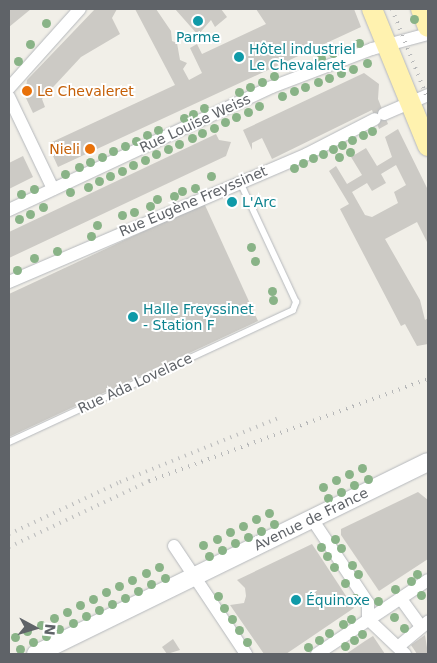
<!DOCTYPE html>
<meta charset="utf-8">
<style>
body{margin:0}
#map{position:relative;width:437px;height:663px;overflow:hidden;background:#f1efe8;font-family:"DejaVu Sans",sans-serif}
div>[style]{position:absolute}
.building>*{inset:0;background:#cccac5}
.roads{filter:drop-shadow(0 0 1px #b5b8bc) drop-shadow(0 0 1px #b5b8bc)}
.lane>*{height:6px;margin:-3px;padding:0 3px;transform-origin:3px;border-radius:3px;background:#fff}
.street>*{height:12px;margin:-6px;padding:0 6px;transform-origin:6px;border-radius:6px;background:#fff}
.secondary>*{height:18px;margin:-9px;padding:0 9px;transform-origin:9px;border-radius:9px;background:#fff}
.primary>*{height:20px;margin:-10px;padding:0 10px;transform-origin:10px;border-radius:10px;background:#fff2af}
.rail>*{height:4px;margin-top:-2px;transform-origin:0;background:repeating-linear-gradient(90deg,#b6b7b8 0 1px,transparent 0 7px)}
.trees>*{width:9px;height:9px;margin:-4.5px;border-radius:50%;background:#89b387}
.dots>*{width:14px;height:14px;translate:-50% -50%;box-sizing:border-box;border:2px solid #fff;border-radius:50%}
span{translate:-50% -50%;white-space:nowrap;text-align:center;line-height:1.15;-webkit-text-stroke:4px #fff;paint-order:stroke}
.culture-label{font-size:14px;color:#0d838f}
.left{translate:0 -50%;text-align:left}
.food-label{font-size:14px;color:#c56008}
.right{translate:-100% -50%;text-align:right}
.street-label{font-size:14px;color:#5f6368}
.frame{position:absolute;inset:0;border:10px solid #5f6368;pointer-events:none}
.north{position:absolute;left:10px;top:603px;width:50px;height:50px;-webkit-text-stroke:4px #fff;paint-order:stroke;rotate:96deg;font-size:14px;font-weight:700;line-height:20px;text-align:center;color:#5f6368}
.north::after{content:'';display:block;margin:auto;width:18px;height:22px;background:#5f6368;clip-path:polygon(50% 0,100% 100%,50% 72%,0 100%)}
</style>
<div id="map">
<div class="building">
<div style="clip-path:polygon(9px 9px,31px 9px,9px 27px)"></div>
<div style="clip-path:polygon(95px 9px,117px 9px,112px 18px,120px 34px,81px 57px,42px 99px,45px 107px,33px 113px,25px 96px,27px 80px)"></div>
<div style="clip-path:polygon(135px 9px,156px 9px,171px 31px,172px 41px,177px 43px,180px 60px,187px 63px,183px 69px,189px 80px,202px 73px,190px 48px,197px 44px,202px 54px,266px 24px,256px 9px,354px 9px,361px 27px,58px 167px,49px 147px,52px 142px,175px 85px)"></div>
<div style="clip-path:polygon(175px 9px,221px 9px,227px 17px,215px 27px,211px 20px,198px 35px)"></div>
<div style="clip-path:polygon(364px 73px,379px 84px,378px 99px,388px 124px,379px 129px,372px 110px,272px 159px,262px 138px,252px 143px,252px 150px,243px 130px)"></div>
<div style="clip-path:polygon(evenodd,398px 129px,428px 190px,428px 244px,417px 222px,385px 239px,420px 300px,425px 320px,428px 318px,428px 344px,417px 346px,405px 324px,401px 326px,340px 209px,349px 204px,329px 171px,336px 166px,347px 184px,362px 175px,351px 157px,366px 148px,377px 166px,392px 157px,385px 137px,398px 129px,396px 165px,406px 185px,394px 192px,398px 203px,372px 217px,365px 215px,352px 192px,367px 183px,372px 191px,386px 183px,381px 174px,396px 165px)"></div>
<div style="clip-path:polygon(216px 134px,219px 140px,231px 142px,226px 156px,9px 258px,9px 232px)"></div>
<div style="clip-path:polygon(23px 156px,33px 177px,9px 189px,9px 163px)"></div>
<div style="clip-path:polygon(204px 203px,258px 321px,9px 437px,9px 294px)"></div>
<div style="clip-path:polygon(418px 492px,428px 500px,428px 559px,379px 591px,341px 535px,341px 529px)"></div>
<div style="clip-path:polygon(312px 544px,354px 608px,286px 654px,264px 654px,230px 605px,244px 603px,246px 596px,245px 588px,237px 580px)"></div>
<div style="clip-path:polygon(425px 635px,428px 654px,417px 654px,411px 645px)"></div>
<div style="clip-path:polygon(373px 636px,385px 654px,346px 654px,365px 641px)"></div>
<div style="clip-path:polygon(173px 639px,180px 650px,167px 654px,162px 647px)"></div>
</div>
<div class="roads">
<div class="lane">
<div style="left:9px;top:442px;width:313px;rotate:-24.9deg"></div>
<div style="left:293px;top:310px;width:9px;rotate:-69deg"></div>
<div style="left:296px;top:302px;width:132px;rotate:-115deg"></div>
</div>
<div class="street">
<div style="left:9px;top:88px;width:106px;rotate:-48.1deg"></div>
<div style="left:9px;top:97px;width:102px;rotate:64.4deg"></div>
<div style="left:384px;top:114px;width:48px;rotate:-23.4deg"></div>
<div style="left:9px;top:210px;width:290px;rotate:-25.1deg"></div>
<div style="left:272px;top:87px;width:107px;rotate:-20.8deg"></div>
<div style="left:372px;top:49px;width:58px;rotate:-15deg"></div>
<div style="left:9px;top:282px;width:324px;rotate:-23.2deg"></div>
<div style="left:307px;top:154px;width:76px;rotate:-27.2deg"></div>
<div style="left:312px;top:519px;width:101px;rotate:56.3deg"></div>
<div style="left:368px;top:603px;width:16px;rotate:90deg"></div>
<div style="left:174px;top:546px;width:130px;rotate:56.3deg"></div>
<div style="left:401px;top:599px;width:34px;rotate:54deg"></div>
<div style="left:368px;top:619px;width:51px;rotate:43.4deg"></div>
<div style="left:399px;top:646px;width:38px;rotate:-40deg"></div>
<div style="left:317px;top:654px;width:133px;rotate:-33.7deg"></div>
</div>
<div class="secondary">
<div style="left:36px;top:654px;width:436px;rotate:-26.1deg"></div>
</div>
<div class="primary">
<div style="left:372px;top:9px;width:148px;rotate:67.8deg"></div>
<div style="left:421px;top:9px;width:19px;rotate:69deg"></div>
</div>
</div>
<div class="rail">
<div style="left:392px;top:9px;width:98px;rotate:68.4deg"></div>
<div style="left:9px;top:534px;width:123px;rotate:-25.1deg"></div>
<div style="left:120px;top:482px;width:174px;rotate:-22deg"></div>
<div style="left:9px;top:547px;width:155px;rotate:-25.2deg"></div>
<div style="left:149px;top:481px;width:297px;rotate:-20.1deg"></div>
</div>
<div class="trees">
<div style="left:414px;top:19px"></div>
<div style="left:46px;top:23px"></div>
<div style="left:359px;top:43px"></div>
<div style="left:30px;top:44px"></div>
<div style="left:345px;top:49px"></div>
<div style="left:333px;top:53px"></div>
<div style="left:321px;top:58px"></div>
<div style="left:18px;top:61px"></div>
<div style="left:367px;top:63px"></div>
<div style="left:353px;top:69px"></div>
<div style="left:341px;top:73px"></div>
<div style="left:274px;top:76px"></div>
<div style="left:329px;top:78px"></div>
<div style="left:262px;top:82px"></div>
<div style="left:318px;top:82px"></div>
<div style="left:250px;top:87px"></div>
<div style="left:305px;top:87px"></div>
<div style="left:294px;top:91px"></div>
<div style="left:239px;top:92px"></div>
<div style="left:282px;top:96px"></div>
<div style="left:259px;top:106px"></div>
<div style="left:204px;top:108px"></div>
<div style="left:248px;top:112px"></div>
<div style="left:193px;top:114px"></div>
<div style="left:236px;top:117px"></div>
<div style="left:184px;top:118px"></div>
<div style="left:225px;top:122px"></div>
<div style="left:214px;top:128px"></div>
<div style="left:158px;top:130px"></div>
<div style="left:372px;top:131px"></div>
<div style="left:202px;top:133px"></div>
<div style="left:147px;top:135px"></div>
<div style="left:363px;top:135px"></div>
<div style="left:192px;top:138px"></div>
<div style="left:352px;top:140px"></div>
<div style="left:136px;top:141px"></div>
<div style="left:179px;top:144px"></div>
<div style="left:342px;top:145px"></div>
<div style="left:125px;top:146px"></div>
<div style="left:168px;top:149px"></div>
<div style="left:333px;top:149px"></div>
<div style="left:113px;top:151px"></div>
<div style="left:350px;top:152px"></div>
<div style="left:156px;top:154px"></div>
<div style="left:323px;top:154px"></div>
<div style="left:102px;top:157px"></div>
<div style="left:339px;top:157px"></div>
<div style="left:313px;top:158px"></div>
<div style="left:145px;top:160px"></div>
<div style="left:90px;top:162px"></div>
<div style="left:303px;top:163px"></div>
<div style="left:133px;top:165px"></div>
<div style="left:79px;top:167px"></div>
<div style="left:294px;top:168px"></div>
<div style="left:122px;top:171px"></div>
<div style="left:65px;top:174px"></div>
<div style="left:110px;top:176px"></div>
<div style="left:211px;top:176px"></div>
<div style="left:99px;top:181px"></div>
<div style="left:88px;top:187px"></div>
<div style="left:195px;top:188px"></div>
<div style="left:34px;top:189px"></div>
<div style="left:182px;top:191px"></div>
<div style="left:70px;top:192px"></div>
<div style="left:21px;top:194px"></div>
<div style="left:174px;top:196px"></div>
<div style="left:157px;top:199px"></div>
<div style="left:150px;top:206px"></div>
<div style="left:43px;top:207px"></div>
<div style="left:134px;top:212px"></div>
<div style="left:30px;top:214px"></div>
<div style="left:122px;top:215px"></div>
<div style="left:19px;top:219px"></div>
<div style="left:97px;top:225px"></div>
<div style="left:91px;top:236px"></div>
<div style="left:251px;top:247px"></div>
<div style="left:57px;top:251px"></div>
<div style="left:34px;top:258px"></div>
<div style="left:255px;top:261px"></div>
<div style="left:17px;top:270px"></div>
<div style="left:272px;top:291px"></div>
<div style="left:273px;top:300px"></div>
<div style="left:362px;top:468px"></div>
<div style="left:349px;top:474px"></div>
<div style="left:368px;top:479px"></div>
<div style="left:336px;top:480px"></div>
<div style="left:354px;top:485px"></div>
<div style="left:323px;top:487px"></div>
<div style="left:341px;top:492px"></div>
<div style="left:328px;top:498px"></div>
<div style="left:269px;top:513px"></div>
<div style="left:256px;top:519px"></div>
<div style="left:274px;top:524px"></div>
<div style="left:243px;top:526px"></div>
<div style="left:261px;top:531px"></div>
<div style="left:230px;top:532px"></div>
<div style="left:248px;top:537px"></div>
<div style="left:217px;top:539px"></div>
<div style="left:335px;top:539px"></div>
<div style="left:235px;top:543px"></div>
<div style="left:203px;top:545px"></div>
<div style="left:321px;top:547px"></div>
<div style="left:341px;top:548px"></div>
<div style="left:222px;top:550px"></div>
<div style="left:209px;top:556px"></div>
<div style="left:327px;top:556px"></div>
<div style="left:352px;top:565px"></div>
<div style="left:159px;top:567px"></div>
<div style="left:334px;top:567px"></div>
<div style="left:146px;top:573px"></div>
<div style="left:358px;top:574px"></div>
<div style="left:417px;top:574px"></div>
<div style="left:165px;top:578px"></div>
<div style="left:132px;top:580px"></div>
<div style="left:411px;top:581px"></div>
<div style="left:345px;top:583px"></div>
<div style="left:151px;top:584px"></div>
<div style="left:119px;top:586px"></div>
<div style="left:395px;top:589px"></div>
<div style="left:138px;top:591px"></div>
<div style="left:106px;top:592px"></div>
<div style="left:421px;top:595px"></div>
<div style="left:218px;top:596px"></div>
<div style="left:125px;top:598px"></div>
<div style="left:355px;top:598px"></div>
<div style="left:93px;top:599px"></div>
<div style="left:378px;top:601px"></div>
<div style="left:112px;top:604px"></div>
<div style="left:80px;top:605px"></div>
<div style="left:224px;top:608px"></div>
<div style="left:99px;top:610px"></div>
<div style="left:67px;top:612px"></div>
<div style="left:86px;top:616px"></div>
<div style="left:394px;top:617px"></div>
<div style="left:54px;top:618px"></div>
<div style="left:232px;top:619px"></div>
<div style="left:351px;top:619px"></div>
<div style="left:73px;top:623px"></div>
<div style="left:343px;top:624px"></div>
<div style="left:41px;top:625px"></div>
<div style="left:404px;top:628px"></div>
<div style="left:59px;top:629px"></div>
<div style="left:239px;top:630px"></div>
<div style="left:27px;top:631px"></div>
<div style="left:329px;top:633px"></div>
<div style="left:362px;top:634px"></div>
<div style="left:46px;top:636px"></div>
<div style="left:15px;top:637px"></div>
<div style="left:319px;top:640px"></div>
<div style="left:354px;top:640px"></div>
<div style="left:33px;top:642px"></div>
<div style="left:247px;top:642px"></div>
<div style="left:345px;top:646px"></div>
<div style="left:308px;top:647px"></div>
<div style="left:20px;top:649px"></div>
</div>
<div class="dots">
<div style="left:198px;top:21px;background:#0f9aa8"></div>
<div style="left:239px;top:57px;background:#0f9aa8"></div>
<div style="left:27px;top:91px;background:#e8710a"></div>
<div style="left:90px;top:149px;background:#e8710a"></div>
<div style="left:232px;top:202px;background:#0f9aa8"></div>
<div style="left:133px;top:317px;background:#0f9aa8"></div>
<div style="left:296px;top:600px;background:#0f9aa8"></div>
</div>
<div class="culture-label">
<span style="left:198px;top:37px">Parme</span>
<span class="left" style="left:249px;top:57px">Hôtel industriel<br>Le Chevaleret</span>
<span class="left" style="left:242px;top:202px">L'Arc</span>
<span class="left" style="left:143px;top:317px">Halle Freyssinet<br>- Station F</span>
<span class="left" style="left:306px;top:600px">Équinoxe</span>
</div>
<div class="food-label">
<span class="left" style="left:37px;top:91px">Le Chevaleret</span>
<span class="right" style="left:80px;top:149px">Nieli</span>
</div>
<div class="street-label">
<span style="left:195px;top:123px;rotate:-25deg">Rue Louise Weiss</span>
<span style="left:193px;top:201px;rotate:-23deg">Rue Eugène Freyssinet</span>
<span style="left:135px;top:383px;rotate:-25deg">Rue Ada Lovelace</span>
<span style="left:311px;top:519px;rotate:-26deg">Avenue de France</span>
</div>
<div class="frame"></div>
<div class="north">N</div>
</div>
